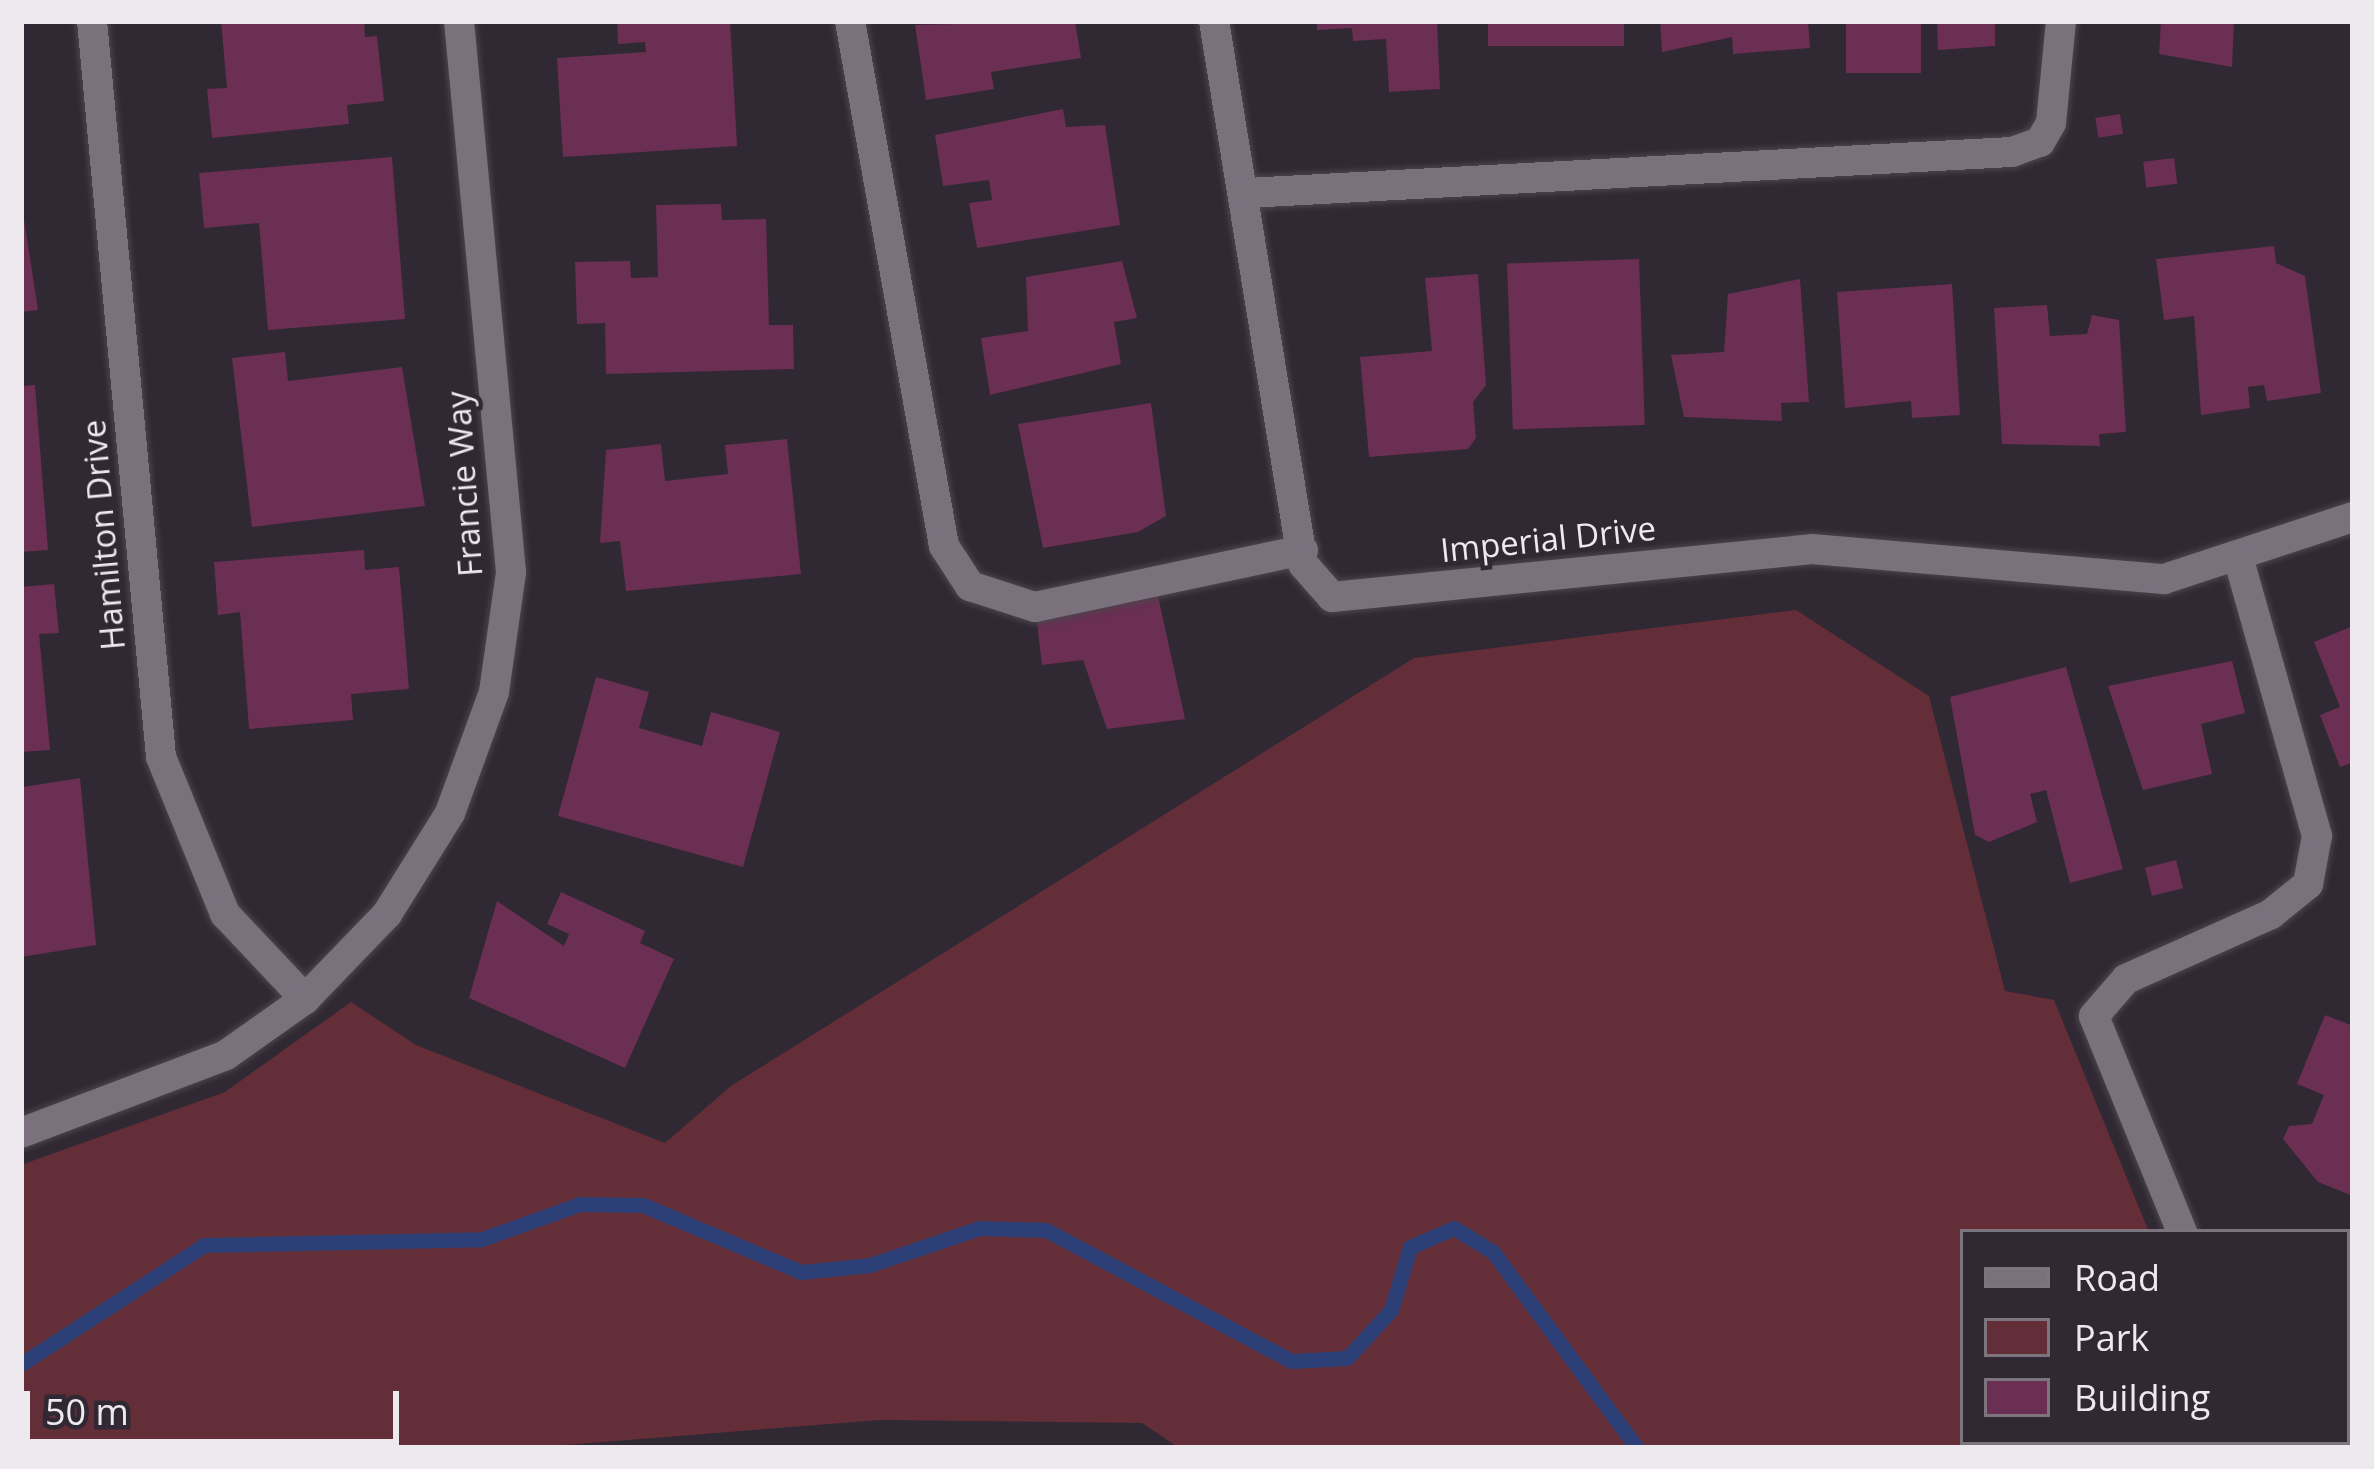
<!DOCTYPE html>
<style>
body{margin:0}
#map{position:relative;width:2374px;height:1469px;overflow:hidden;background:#302832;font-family:"Open Sans",sans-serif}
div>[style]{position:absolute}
.green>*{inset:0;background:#632e37}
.stream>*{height:15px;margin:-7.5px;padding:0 7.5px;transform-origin:7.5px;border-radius:7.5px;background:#2c4077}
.building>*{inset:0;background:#6a2f53;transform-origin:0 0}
.roads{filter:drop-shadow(0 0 3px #4b454d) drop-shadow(0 0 3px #4b454d)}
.minor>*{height:30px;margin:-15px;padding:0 15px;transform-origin:15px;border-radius:15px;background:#7a717d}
span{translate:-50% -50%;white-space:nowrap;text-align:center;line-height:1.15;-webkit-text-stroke:9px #302832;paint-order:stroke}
.street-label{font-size:33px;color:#eee8ef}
.frame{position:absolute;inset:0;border:24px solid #eee8ef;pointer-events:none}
.legend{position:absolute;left:1960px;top:1229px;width:390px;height:216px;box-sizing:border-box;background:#302832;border:3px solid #7c757e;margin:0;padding:15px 21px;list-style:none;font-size:36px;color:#eee8ef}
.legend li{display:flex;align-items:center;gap:24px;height:60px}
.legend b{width:60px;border:3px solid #7c757e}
.scale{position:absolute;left:24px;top:1391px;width:375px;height:54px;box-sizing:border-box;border:6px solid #eee8ef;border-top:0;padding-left:15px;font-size:36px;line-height:42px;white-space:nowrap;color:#eee8ef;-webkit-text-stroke:9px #302832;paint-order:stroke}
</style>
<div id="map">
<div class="green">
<div style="clip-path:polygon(1796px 610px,1929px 696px,2005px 991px,2054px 1000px,2149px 1232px,1963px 1232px,1963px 1442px,2236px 1448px,1179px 1448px,1142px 1423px,880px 1420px,527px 1448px,21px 1448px,21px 1165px,225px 1092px,351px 1002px,416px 1045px,665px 1143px,731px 1086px,1414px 658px)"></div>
</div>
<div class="stream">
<div style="left:21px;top:1364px;width:218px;rotate:-33deg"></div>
<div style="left:204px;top:1245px;width:278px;rotate:-1.2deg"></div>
<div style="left:482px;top:1239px;width:104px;rotate:-19.7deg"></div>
<div style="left:580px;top:1204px;width:63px;rotate:0.9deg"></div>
<div style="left:643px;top:1205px;width:172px;rotate:23deg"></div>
<div style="left:801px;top:1272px;width:69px;rotate:-5.8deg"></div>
<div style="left:870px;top:1265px;width:115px;rotate:-18.7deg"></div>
<div style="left:979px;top:1228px;width:67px;rotate:1.7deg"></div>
<div style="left:1046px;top:1230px;width:278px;rotate:28.1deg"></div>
<div style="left:1291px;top:1361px;width:56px;rotate:-3.1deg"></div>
<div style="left:1347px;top:1358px;width:65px;rotate:-47.5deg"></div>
<div style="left:1391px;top:1310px;width:66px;rotate:-73.2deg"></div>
<div style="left:1410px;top:1247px;width:48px;rotate:-23.4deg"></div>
<div style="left:1454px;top:1228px;width:46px;rotate:31.6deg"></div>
<div style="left:1493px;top:1252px;width:243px;rotate:53.7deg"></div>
</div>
<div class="building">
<div style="clip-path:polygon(221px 21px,364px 21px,365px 37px,377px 36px,384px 101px,347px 105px,349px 124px,212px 138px,207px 89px,227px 88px)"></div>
<div style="clip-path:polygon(617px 21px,730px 21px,737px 146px,563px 157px,557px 58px,646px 52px,645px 42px,618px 44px)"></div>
<div style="clip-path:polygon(1075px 21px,1081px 58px,991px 72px,994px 89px,926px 100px,915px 25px)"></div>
<div style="clip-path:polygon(1317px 21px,1437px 21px,1440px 89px,1389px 92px,1386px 39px,1353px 41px,1352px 28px,1317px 30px)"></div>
<div style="left:1488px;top:21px;width:136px;height:25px"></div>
<div style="clip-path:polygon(1660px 21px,1808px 21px,1810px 48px,1733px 54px,1732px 37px,1662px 52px)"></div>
<div style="left:1846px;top:21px;width:75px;height:52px"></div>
<div style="clip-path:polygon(1937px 21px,1995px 21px,1995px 46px,1938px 50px)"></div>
<div style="clip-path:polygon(2161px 21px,2234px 21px,2232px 67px,2159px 54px)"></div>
<div style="clip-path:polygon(1063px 109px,1066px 127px,1105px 125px,1120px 225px,977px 248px,969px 203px,992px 200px,989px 180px,943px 186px,935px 135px)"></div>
<div style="left:2120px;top:114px;width:20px;height:25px;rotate:81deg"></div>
<div style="clip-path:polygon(392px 157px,405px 319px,268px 330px,259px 223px,204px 228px,199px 173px)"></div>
<div style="left:2174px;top:158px;width:26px;height:31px;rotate:83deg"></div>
<div style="clip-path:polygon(21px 200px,38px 310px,21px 312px)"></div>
<div style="clip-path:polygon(721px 204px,722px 220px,766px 219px,769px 325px,793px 325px,794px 369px,606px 374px,605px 323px,577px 324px,575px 262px,630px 261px,631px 278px,658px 277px,656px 205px)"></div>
<div style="clip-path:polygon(2274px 246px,2276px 263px,2305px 276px,2321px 393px,2267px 401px,2264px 385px,2248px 387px,2250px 408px,2201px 415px,2194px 316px,2164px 320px,2156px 259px)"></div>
<div style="left:1639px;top:259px;width:166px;height:132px;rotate:88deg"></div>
<div style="clip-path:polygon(1122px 261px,1137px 318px,1114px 322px,1121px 364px,990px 395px,981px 338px,1028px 331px,1026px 277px)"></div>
<div style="clip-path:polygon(1478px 274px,1486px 385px,1473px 402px,1476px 438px,1468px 449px,1369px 457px,1360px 357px,1432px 351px,1425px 278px)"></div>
<div style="clip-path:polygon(1800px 279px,1809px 402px,1781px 403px,1782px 421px,1684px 417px,1671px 355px,1724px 352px,1728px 294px)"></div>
<div style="clip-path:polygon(1952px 284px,1960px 415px,1912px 418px,1911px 401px,1845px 408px,1837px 292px)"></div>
<div style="clip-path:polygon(2047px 305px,2050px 336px,2087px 334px,2092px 315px,2119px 320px,2126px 432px,2099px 434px,2100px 446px,2002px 444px,1994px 308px)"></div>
<div style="clip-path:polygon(285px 352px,288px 381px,402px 367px,425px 506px,252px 527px,232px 358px)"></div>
<div style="clip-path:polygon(35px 385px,48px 550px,21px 552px,21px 386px)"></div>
<div style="clip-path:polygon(1151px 403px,1166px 516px,1138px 532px,1043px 548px,1018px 424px)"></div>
<div style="clip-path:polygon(787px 439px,801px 574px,626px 591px,620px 541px,600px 543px,606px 450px,661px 444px,665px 481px,728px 474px,725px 445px)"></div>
<div style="clip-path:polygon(364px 550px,365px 570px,399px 567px,409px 689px,351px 694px,353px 720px,249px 729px,240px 612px,218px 615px,214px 562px)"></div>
<div style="clip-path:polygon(54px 584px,59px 633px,39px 634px,50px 750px,21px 752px,21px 587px)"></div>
<div style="clip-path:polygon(1158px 596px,1185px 719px,1107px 729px,1083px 660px,1042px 665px,1036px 615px)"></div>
<div style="clip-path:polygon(2353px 626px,2353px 762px,2340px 767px,2320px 715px,2340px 707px,2314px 642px)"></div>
<div style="clip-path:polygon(2232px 661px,2245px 713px,2201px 724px,2212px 774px,2143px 790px,2108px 686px)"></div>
<div style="clip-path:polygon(2066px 667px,2123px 869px,2070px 883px,2046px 790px,2030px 794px,2037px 822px,1989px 842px,1975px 835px,1950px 697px)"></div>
<div style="clip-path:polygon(596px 677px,649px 692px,639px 728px,702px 746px,711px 712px,780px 732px,743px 867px,558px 816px)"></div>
<div style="clip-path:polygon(80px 778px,96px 945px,21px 957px,23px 787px)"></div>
<div style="left:2176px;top:860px;width:29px;height:32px;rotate:76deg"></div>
<div style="clip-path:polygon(561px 892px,645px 931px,640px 943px,674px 959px,625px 1068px,469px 998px,497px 901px,564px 946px,569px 934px,547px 924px)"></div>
<div style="clip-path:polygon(2325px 1015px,2353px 1026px,2353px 1196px,2318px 1182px,2283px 1139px,2289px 1126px,2312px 1124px,2324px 1095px,2297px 1084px)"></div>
</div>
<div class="roads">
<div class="minor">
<div style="left:92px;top:21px;width:739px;rotate:84.64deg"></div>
<div style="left:161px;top:757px;width:170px;rotate:67.8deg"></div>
<div style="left:225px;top:914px;width:117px;rotate:46.7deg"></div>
<div style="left:850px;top:21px;width:533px;rotate:79.85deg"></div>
<div style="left:944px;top:546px;width:48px;rotate:57deg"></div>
<div style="left:970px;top:586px;width:68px;rotate:17.9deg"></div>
<div style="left:1035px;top:607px;width:274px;rotate:-12deg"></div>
<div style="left:1214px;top:21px;width:550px;rotate:80.69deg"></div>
<div style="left:1303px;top:564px;width:44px;rotate:48.7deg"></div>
<div style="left:1332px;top:597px;width:482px;rotate:-5.7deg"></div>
<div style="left:1812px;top:549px;width:353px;rotate:4.9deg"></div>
<div style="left:2164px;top:579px;width:199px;rotate:-18.2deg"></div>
<div style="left:1247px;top:193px;width:766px;rotate:-3.07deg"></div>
<div style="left:2012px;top:152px;width:30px;rotate:-20deg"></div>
<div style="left:2040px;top:142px;width:22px;rotate:-60deg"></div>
<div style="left:2051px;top:123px;width:102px;rotate:-84.4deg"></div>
<div style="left:21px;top:1133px;width:219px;rotate:-20.8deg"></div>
<div style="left:226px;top:1055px;width:97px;rotate:-35.3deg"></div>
<div style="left:305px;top:999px;width:118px;rotate:-46deg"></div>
<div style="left:387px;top:914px;width:119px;rotate:-58deg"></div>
<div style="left:450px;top:813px;width:129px;rotate:-70deg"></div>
<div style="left:494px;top:692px;width:121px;rotate:-81.9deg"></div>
<div style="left:511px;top:572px;width:553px;rotate:-95.39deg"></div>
<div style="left:2182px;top:1232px;width:233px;rotate:-112.2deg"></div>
<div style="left:2094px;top:1016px;width:49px;rotate:-49.1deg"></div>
<div style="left:2126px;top:979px;width:159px;rotate:-24.1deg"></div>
<div style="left:2271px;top:914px;width:48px;rotate:-39deg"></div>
<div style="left:2308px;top:884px;width:49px;rotate:-79.4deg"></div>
<div style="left:2317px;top:836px;width:286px;rotate:-105.8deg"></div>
<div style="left:2270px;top:1442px;width:6px;rotate:72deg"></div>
</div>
</div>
<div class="street-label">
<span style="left:464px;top:484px;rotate:-94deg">Francie Way</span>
<span style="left:103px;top:535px;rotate:-95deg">Hamilton Drive</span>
<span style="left:1548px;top:539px;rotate:-6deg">Imperial Drive</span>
</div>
<div class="frame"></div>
<ul class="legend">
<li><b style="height:15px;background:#7a717d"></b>Road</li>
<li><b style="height:33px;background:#632e37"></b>Park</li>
<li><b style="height:33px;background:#6a2f53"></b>Building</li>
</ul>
<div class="scale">50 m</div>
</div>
